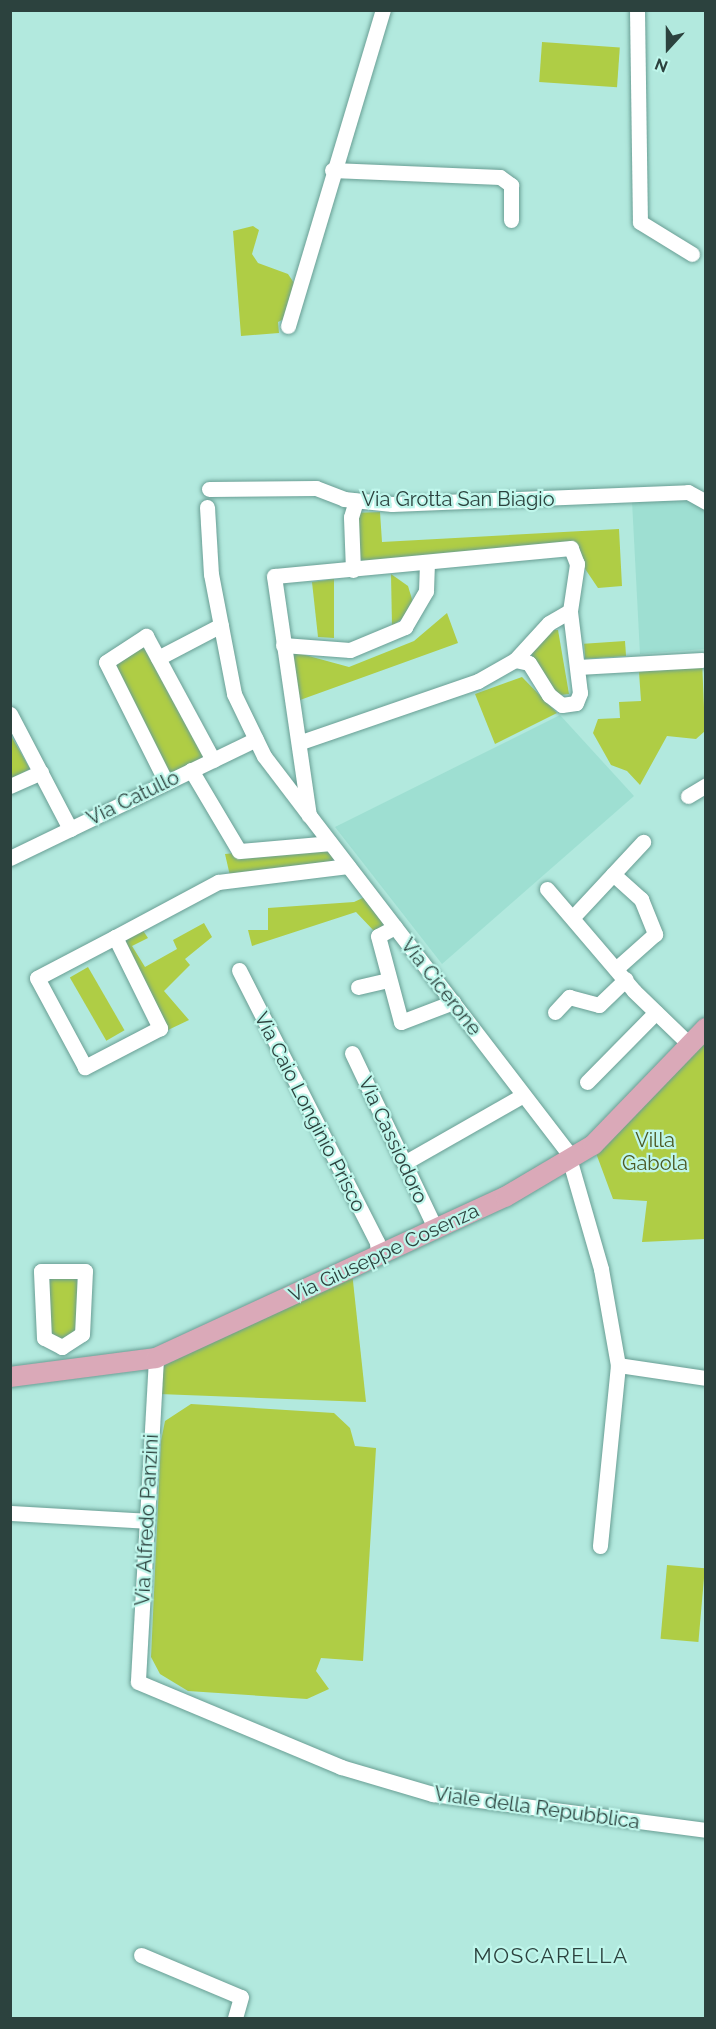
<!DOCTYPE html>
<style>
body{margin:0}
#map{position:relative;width:716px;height:2029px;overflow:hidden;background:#b2e9de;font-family:Raleway,sans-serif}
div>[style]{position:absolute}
.built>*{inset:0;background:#9edfd2}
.green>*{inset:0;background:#afcd45;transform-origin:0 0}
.roads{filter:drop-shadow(0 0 2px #699e94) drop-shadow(0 0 2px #699e94)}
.minor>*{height:15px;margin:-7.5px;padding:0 7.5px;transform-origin:7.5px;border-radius:7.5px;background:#fff}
.major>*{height:20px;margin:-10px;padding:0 10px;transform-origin:10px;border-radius:10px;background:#daa9b8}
span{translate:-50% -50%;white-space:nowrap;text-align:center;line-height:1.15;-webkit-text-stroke:4.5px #bff6eb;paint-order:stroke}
.street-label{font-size:20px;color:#2c423e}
.park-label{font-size:20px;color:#4c5924}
.neighbourhood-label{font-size:21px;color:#2c423e;letter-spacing:1.5px}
.frame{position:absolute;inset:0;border:12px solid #2c423e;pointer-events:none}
.north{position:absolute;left:638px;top:18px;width:60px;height:60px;-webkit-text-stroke:4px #bff6eb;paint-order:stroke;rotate:201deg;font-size:16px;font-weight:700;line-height:24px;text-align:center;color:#2c423e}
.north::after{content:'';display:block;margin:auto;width:21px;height:27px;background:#2c423e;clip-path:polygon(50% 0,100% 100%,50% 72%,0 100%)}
</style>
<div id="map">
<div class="built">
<div style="clip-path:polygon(688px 492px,705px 508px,705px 649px,640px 654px,632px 501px)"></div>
<div style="clip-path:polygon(560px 715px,634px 796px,442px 964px,335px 827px)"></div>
</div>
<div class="green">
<div style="left:542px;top:42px;width:78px;height:40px;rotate:4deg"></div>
<div style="clip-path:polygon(253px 226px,259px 230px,252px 254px,258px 263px,288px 274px,296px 286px,286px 318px,278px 322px,279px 333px,241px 336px,233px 231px)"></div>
<div style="clip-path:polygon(380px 512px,382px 542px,619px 529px,622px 586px,598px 588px,571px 548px,357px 570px,352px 513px)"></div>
<div style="clip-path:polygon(391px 574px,408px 586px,415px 609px,392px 626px)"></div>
<div style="clip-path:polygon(334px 579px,334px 638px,318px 637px,312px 582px)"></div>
<div style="clip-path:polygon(447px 613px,458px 643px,300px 700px,283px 649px,349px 667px,414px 641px)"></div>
<div style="clip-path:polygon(548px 630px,558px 630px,569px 694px,552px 696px,532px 660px,532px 649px)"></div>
<div style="left:142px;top:639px;width:135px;height:43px;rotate:62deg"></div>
<div style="left:625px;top:641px;width:15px;height:41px;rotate:86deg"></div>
<div style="clip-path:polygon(702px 660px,705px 731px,696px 739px,667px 736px,640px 785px,627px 771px,611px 765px,593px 733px,598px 719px,620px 718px,619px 702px,641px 701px,639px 672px)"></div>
<div style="clip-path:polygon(522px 677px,557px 713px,495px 744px,475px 694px)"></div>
<div style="clip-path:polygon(10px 734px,30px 769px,10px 779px)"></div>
<div style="clip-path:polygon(329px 844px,346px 866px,231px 880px,225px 854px)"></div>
<div style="clip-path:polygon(367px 896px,389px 925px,374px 931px,356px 912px,252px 946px,248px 930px,268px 930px,268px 908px,354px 902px)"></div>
<div style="clip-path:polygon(204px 923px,212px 937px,185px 959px,190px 965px,164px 991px,189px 1020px,168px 1030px,121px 942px,142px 929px,148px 938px,132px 946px,145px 967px,177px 949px,173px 940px)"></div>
<div style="left:88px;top:967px;width:73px;height:21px;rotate:60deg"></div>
<div style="clip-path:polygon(705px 1031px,705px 1239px,642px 1242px,647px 1201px,613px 1199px,593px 1145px)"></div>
<div style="clip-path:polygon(85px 1271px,82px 1334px,62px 1347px,44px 1338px,41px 1277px)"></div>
<div style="clip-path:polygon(352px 1272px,366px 1402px,159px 1394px,163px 1355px)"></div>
<div style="clip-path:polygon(191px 1404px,334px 1413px,350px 1428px,355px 1446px,376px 1448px,363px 1661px,321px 1658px,316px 1671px,329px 1689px,307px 1699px,188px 1691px,160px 1674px,151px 1657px,161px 1441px,165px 1421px)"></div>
<div style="left:667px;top:1565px;width:38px;height:74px;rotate:5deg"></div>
</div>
<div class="roads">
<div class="minor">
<div style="left:637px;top:10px;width:212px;rotate:89.2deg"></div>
<div style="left:640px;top:222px;width:61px;rotate:31.6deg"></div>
<div style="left:332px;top:170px;width:168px;rotate:2.4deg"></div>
<div style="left:500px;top:177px;width:14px;rotate:36deg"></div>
<div style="left:511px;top:185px;width:35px;rotate:90deg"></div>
<div style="left:288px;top:326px;width:330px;rotate:-73.3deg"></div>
<div style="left:209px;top:489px;width:107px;rotate:-0.5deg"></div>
<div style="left:316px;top:488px;width:30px;rotate:21deg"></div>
<div style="left:344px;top:499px;width:48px;rotate:5.9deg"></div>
<div style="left:392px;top:504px;width:296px;rotate:-2.3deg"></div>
<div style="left:688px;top:492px;width:21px;rotate:29deg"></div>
<div style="left:207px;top:507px;width:67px;rotate:86.6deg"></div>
<div style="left:211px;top:574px;width:122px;rotate:79.1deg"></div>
<div style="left:234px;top:694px;width:69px;rotate:64.2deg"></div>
<div style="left:264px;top:756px;width:74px;rotate:52.7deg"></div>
<div style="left:353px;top:570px;width:53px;rotate:-92.2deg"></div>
<div style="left:351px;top:517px;width:17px;rotate:-73deg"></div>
<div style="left:283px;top:645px;width:67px;rotate:4.3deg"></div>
<div style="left:350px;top:650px;width:60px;rotate:-22.7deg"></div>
<div style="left:405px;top:627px;width:42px;rotate:-59.7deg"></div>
<div style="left:426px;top:591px;width:29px;rotate:-88deg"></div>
<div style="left:158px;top:658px;width:71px;rotate:-27.6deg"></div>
<div style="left:515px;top:660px;width:14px;rotate:12deg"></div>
<div style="left:529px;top:663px;width:38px;rotate:58deg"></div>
<div style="left:549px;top:695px;width:16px;rotate:38deg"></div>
<div style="left:562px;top:705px;width:14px;rotate:-8deg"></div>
<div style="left:576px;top:703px;width:11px;rotate:-68deg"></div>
<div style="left:580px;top:693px;width:83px;rotate:-97deg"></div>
<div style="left:578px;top:667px;width:124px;rotate:-3.2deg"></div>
<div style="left:10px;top:714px;width:130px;rotate:62.4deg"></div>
<div style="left:301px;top:742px;width:187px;rotate:-19deg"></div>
<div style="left:478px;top:681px;width:43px;rotate:-29.6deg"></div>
<div style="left:515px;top:660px;width:50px;rotate:-47.4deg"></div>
<div style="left:549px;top:623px;width:24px;rotate:-30deg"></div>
<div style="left:570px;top:611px;width:48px;rotate:-81.5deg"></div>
<div style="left:577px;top:564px;width:17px;rotate:-111deg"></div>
<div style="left:571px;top:548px;width:298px;rotate:174.6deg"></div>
<div style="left:274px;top:576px;width:242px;rotate:81.7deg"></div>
<div style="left:309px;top:815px;width:424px;rotate:52.5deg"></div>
<div style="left:567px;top:1151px;width:123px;rotate:73.9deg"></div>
<div style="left:601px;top:1269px;width:97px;rotate:80deg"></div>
<div style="left:618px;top:1365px;width:182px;rotate:95.7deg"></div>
<div style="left:191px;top:770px;width:94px;rotate:59.3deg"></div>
<div style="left:239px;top:851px;width:91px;rotate:-5deg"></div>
<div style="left:166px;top:782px;width:134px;rotate:-116.6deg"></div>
<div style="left:106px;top:662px;width:48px;rotate:-33deg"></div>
<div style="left:146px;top:636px;width:141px;rotate:61.6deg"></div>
<div style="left:10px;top:786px;width:34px;rotate:-24deg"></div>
<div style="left:688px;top:796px;width:21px;rotate:-31deg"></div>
<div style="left:10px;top:858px;width:273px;rotate:-25.8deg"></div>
<div style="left:613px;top:874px;width:38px;rotate:42deg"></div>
<div style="left:641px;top:899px;width:38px;rotate:68deg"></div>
<div style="left:655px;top:934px;width:50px;rotate:138.3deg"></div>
<div style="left:547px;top:889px;width:134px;rotate:49.5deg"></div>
<div style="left:634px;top:991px;width:78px;rotate:44deg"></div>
<div style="left:573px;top:917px;width:103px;rotate:-47deg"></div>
<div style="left:395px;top:927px;width:19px;rotate:152deg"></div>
<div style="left:378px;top:936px;width:89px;rotate:75deg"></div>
<div style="left:401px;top:1022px;width:56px;rotate:-21deg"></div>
<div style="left:115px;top:937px;width:102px;rotate:63.7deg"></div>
<div style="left:160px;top:1028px;width:85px;rotate:152.5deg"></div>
<div style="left:85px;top:1067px;width:101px;rotate:-118.3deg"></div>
<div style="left:37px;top:978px;width:88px;rotate:-27.7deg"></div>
<div style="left:115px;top:937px;width:117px;rotate:-28.1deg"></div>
<div style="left:218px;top:882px;width:131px;rotate:-7deg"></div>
<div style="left:239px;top:970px;width:305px;rotate:63.1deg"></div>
<div style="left:377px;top:1242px;width:12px;rotate:85deg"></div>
<div style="left:358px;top:987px;width:32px;rotate:-13deg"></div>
<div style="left:555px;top:1012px;width:21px;rotate:-47deg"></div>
<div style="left:569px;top:997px;width:31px;rotate:15deg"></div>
<div style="left:599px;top:1005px;width:37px;rotate:-44deg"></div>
<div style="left:352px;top:1053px;width:194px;rotate:64.6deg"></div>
<div style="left:587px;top:1082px;width:98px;rotate:-45.4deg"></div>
<div style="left:404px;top:1163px;width:137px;rotate:-29.7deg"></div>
<div style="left:41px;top:1271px;width:44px"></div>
<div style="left:85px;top:1271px;width:63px;rotate:92.7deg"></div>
<div style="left:82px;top:1334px;width:24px;rotate:147deg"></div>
<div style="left:62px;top:1347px;width:20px;rotate:-153deg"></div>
<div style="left:44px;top:1338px;width:67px;rotate:-92.6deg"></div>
<div style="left:156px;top:1358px;width:324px;rotate:93.2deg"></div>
<div style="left:138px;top:1682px;width:220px;rotate:22.7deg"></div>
<div style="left:341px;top:1767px;width:96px;rotate:16.4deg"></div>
<div style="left:433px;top:1794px;width:275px;rotate:7.5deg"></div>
<div style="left:618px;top:1365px;width:89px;rotate:8.4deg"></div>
<div style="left:10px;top:1513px;width:137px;rotate:3.3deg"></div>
<div style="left:141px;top:1955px;width:108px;rotate:22.8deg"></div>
<div style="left:241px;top:1997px;width:22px;rotate:106deg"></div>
</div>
<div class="major">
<div style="left:10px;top:1377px;width:147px;rotate:-7.4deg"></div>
<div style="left:156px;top:1358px;width:384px;rotate:-24.8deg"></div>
<div style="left:505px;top:1197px;width:102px;rotate:-30.6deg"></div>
<div style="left:593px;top:1145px;width:163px;rotate:-46deg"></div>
</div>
</div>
<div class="street-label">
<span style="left:458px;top:499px">Via Grotta San Biagio</span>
<span style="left:133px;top:798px;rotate:-26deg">Via Catullo</span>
<span style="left:441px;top:987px;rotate:52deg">Via Cicerone</span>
<span style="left:310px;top:1112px;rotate:63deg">Via Caio Longinio Prisco</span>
<span style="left:393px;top:1140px;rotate:65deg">Via Cassiodoro</span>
<span style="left:384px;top:1253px;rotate:-25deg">Via Giuseppe Cosenza</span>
<span style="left:147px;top:1520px;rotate:-87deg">Via Alfredo Panzini</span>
<span style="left:537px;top:1808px;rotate:8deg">Viale della Repubblica</span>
</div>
<div class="park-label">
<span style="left:655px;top:1152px">Villa<br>Gabola</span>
</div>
<div class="neighbourhood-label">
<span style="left:551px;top:1956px">MOSCARELLA</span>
</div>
<div class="frame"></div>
<div class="north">N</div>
</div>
